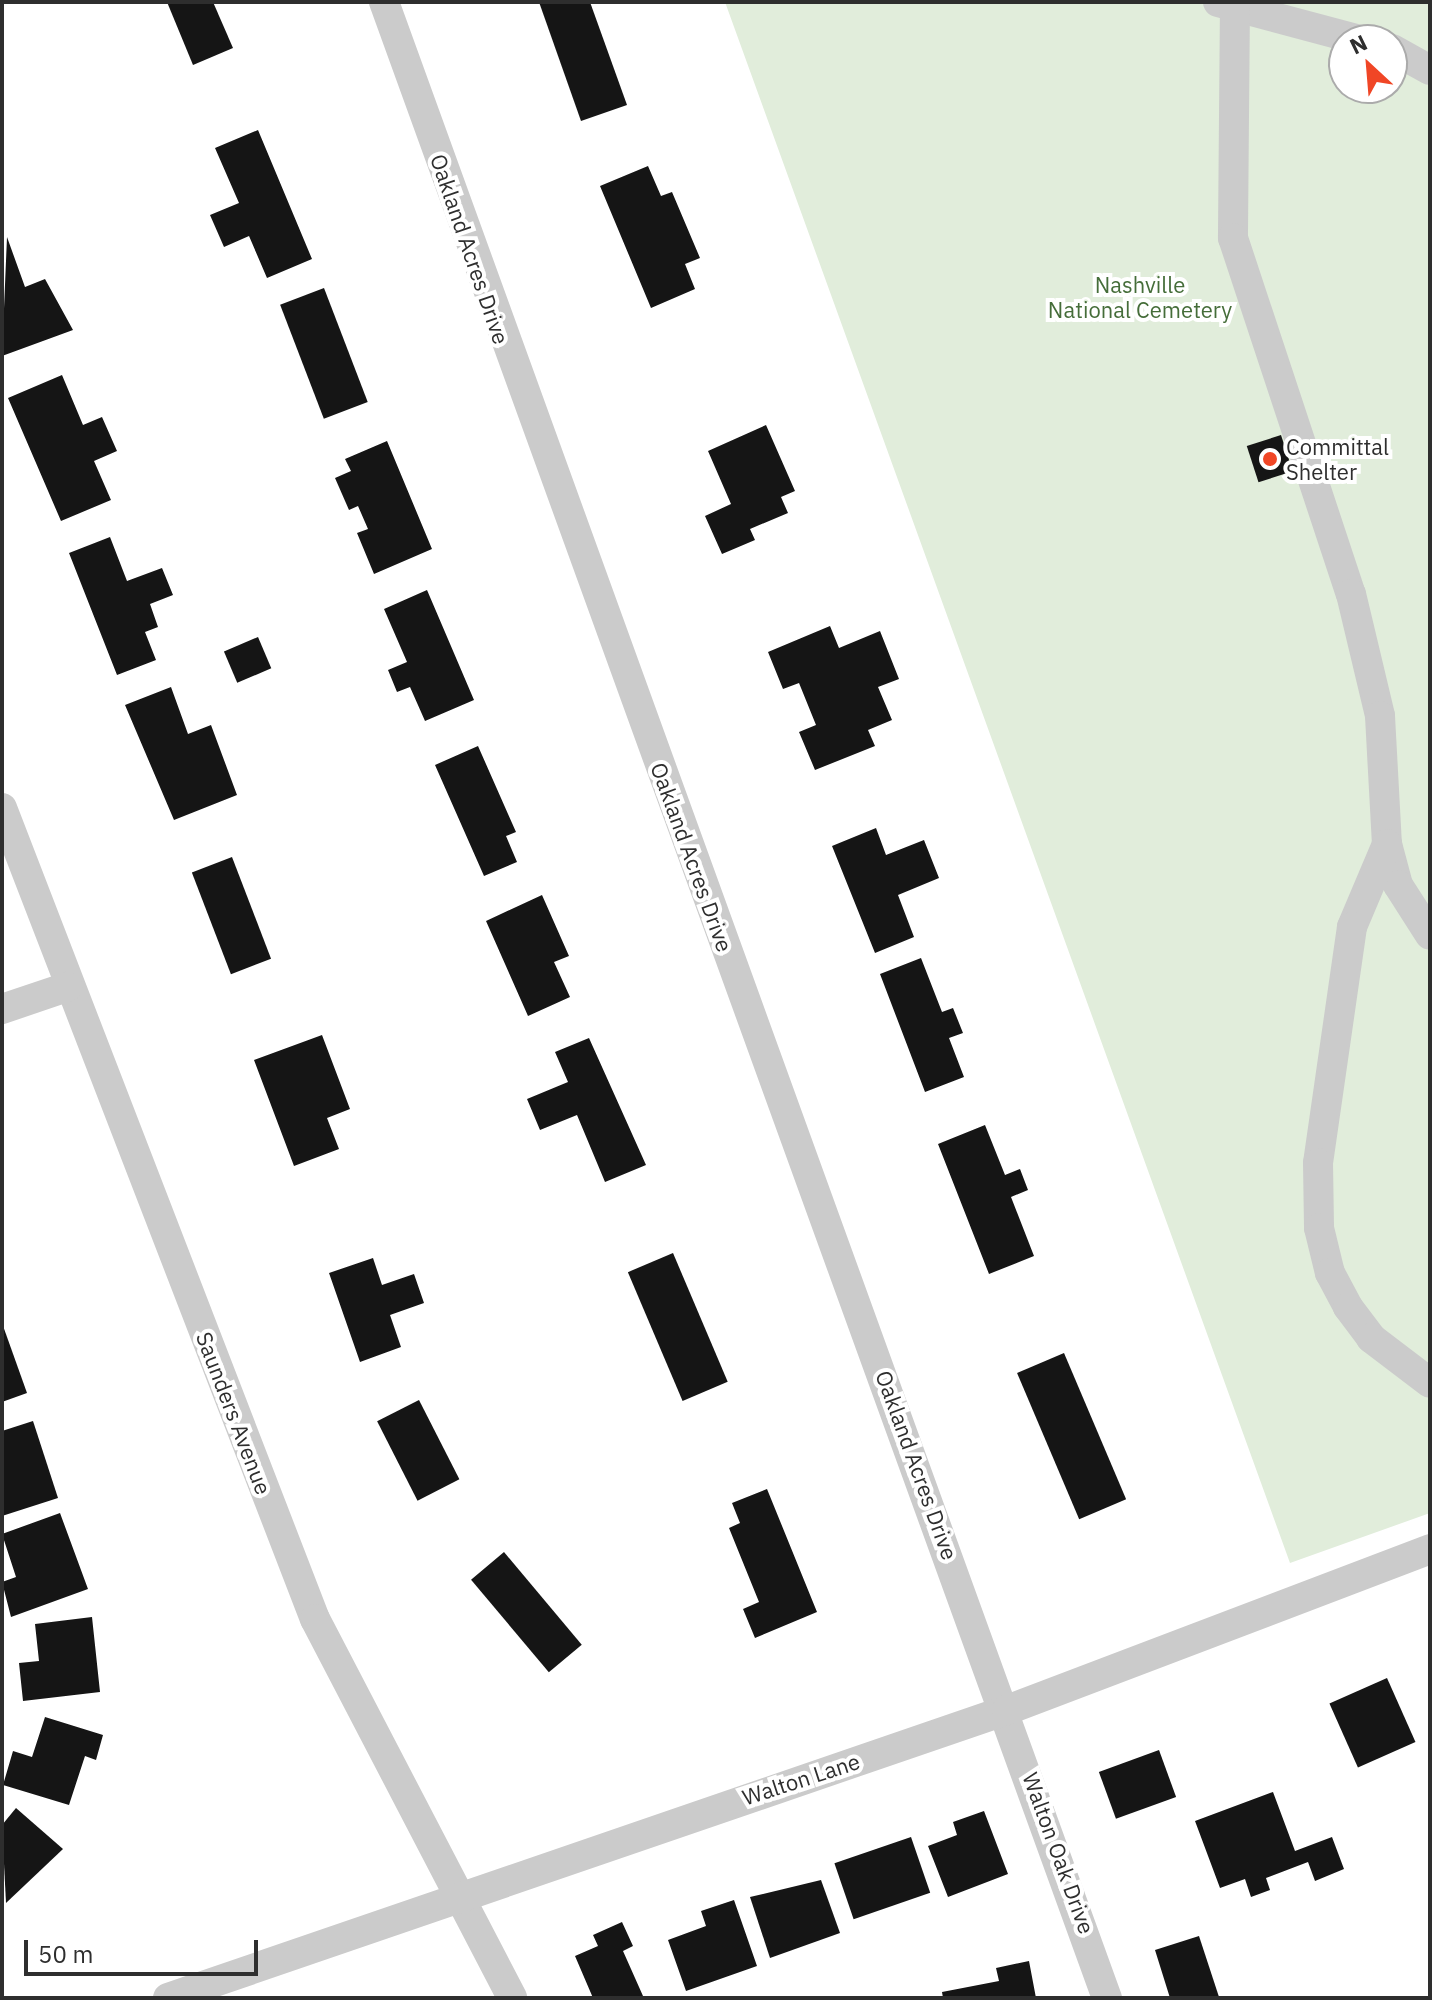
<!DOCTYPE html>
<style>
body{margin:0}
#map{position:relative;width:1432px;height:2000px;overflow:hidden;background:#fff;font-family:"IBM Plex Sans",sans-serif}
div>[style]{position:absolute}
.green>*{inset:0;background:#e1eddb}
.building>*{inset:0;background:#151515;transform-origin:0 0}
.street>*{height:30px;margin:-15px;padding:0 15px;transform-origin:15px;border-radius:15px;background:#cbcbcb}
.dots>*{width:22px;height:22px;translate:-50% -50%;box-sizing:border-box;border:4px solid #fff;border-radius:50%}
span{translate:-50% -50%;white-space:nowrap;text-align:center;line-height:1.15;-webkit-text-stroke:8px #fff;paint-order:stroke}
.street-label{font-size:22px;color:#2e2e2e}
.park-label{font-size:22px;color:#456d39}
.poi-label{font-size:22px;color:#2e2e2e}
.left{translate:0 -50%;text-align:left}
.frame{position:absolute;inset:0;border:4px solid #2e2e2e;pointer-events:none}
.north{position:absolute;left:1328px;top:24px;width:80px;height:80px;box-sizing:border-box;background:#fff;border:2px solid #ababab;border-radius:50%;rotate:334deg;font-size:22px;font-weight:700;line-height:32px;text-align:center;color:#2e2e2e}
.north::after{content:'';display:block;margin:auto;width:28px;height:36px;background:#f04626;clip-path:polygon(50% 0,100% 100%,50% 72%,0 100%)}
.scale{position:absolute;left:24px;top:1940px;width:234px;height:36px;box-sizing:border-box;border:4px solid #2e2e2e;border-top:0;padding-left:10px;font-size:24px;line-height:28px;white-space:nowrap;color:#2e2e2e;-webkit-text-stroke:6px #fff;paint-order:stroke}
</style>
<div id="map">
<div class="green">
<div style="clip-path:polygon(evenodd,725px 2px,1430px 2px,1430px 1513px,1290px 1563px,725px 2px,1344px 40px,1392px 40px,1392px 88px,1344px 88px,1344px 40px)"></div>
</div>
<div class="building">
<div style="clip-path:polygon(167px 2px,213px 2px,233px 48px,193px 65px)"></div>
<div style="clip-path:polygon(539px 2px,590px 2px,627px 105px,581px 121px)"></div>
<div style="clip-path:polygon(258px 130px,312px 259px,267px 278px,249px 236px,224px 247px,210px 215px,239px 203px,215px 148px)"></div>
<div style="clip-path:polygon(648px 166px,661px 196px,672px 192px,700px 258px,685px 264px,695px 289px,651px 308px,600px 186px)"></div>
<div style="clip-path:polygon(7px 237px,25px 287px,45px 279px,73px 330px,2px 356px)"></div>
<div style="left:324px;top:288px;width:122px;height:47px;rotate:69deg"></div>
<div style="clip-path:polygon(62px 375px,83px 425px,102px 417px,117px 451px,94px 461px,111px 500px,61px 521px,8px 398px)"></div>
<div style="clip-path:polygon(766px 425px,795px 491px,781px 497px,788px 513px,750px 529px,755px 540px,722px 554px,705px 516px,731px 504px,708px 451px)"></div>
<div style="left:1281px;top:435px;width:38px;height:36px;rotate:72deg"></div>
<div style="clip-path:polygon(387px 441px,432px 549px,374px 574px,357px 533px,368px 529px,358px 506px,349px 510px,335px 478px,351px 471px,345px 459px)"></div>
<div style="clip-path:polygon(110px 537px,127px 581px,162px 568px,173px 595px,150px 604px,158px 627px,145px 632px,156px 660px,117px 675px,69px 553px)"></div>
<div style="clip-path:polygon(427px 590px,474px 700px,425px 721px,410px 687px,397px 692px,388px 670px,407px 662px,384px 609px)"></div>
<div style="clip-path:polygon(830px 626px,839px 648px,880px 631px,899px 679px,878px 687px,892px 720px,868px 730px,875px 746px,815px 770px,799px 732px,816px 725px,799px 683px,783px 689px,768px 652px)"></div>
<div style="left:258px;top:637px;width:34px;height:37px;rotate:67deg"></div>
<div style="clip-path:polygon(171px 687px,188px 734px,211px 725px,237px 795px,174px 820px,125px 705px)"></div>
<div style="clip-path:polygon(478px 746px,516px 832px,506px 836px,517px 862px,484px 876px,435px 765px)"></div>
<div style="clip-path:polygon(876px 828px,886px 855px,924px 840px,939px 878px,898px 895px,914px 937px,875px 953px,832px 846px)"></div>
<div style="left:232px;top:857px;width:109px;height:43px;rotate:69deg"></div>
<div style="clip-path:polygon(542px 895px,569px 956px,554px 962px,570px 997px,528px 1016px,486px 921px)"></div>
<div style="clip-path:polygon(921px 958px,942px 1012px,953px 1008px,963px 1033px,949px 1038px,964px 1077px,925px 1092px,880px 974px)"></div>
<div style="clip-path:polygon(322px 1035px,350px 1109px,327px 1118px,339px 1149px,294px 1166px,254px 1060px)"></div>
<div style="clip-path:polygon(589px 1038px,646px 1165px,605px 1182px,577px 1115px,540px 1130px,527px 1099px,568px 1082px,555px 1052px)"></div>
<div style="clip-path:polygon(985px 1125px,1005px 1175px,1020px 1169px,1028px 1190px,1011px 1197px,1034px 1256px,989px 1274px,938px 1144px)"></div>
<div style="left:673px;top:1253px;width:140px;height:49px;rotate:67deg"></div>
<div style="clip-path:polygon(373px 1258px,382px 1285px,414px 1274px,424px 1303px,390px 1315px,401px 1347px,360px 1362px,329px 1273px)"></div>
<div style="clip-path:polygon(2px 1323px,27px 1393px,2px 1402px)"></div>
<div style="left:1064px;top:1353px;width:159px;height:51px;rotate:67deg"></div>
<div style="left:419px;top:1400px;width:89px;height:47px;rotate:63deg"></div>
<div style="clip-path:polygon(33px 1421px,58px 1498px,2px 1516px,2px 1431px)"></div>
<div style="clip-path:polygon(767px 1489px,817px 1612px,755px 1638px,743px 1609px,759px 1602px,729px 1528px,740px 1523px,732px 1503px)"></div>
<div style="clip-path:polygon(60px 1513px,88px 1589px,11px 1617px,2px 1582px,16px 1577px,2px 1534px)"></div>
<div style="left:504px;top:1552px;width:121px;height:43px;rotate:50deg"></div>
<div style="clip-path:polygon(92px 1617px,100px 1692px,23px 1701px,19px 1663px,39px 1661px,35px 1624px)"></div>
<div style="left:1387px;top:1678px;width:70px;height:63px;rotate:66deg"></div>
<div style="clip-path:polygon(45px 1717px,103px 1735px,96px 1760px,85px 1756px,69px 1805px,3px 1785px,13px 1751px,32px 1757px)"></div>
<div style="left:1159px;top:1750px;width:50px;height:64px;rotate:70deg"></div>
<div style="clip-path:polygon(1273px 1792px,1295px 1851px,1332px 1837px,1344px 1869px,1315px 1881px,1308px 1862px,1266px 1878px,1270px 1890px,1251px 1897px,1245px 1879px,1220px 1888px,1195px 1821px)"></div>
<div style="clip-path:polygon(16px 1808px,63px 1849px,6px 1903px,2px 1825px)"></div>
<div style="clip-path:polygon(984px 1811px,1008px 1874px,948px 1897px,928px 1846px,957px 1835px,953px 1822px)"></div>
<div style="left:911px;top:1837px;width:59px;height:81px;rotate:71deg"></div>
<div style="clip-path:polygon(821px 1880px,840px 1933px,770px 1958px,750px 1897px)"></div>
<div style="clip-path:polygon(734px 1900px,757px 1966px,686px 1991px,668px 1940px,706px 1926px,701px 1911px)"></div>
<div style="clip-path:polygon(622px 1922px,633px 1946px,623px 1951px,643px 1996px,593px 1998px,575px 1956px,598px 1946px,593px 1935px)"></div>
<div style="clip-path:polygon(1199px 1936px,1219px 1997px,1170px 1998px,1155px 1950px)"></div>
<div style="clip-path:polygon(1029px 1961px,1036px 1998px,943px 1998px,942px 1992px,999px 1981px,996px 1968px)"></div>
</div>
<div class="street">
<div style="left:384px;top:2px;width:2123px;rotate:70.09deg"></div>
<div style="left:1218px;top:2px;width:147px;rotate:15deg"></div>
<div style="left:1235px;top:2px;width:236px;rotate:90.5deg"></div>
<div style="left:1233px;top:238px;width:375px;rotate:71.7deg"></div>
<div style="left:1351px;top:594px;width:125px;rotate:76.6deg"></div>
<div style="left:1380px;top:716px;width:128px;rotate:86.9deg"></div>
<div style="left:1387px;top:844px;width:42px;rotate:75deg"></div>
<div style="left:1398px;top:885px;width:59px;rotate:57.4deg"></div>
<div style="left:1392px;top:49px;width:43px;rotate:28.9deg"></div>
<div style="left:2px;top:808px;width:869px;rotate:68.9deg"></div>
<div style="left:315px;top:1619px;width:427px;rotate:62.5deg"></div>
<div style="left:1387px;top:844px;width:90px;rotate:112.9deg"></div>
<div style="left:1352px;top:927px;width:238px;rotate:98.2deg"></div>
<div style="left:1318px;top:1163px;width:65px;rotate:89.1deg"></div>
<div style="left:1319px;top:1228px;width:46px;rotate:76.3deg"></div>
<div style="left:1330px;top:1273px;width:38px;rotate:62deg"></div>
<div style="left:1348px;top:1307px;width:39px;rotate:53deg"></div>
<div style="left:1371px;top:1338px;width:74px;rotate:37.3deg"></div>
<div style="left:2px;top:1009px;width:69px;rotate:-18.7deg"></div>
<div style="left:168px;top:1998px;width:887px;rotate:-18.95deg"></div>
<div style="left:1007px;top:1710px;width:453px;rotate:-20.8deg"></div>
</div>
<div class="dots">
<div style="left:1270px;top:459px;background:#f04626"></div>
</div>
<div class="street-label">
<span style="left:470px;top:249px;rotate:71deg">Oakland Acres Drive</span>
<span style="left:692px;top:857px;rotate:70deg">Oakland Acres Drive</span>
<span style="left:234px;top:1413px;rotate:69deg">Saunders Avenue</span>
<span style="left:917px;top:1465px;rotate:70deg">Oakland Acres Drive</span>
<span style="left:801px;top:1779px;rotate:-18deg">Walton Lane</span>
<span style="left:1059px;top:1853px;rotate:70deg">Walton Oak Drive</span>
</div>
<div class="park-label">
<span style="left:1140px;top:297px">Nashville<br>National Cemetery</span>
</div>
<div class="poi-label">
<span class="left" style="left:1286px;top:459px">Committal<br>Shelter</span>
</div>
<div class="frame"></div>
<div class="north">N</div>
<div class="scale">50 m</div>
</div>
